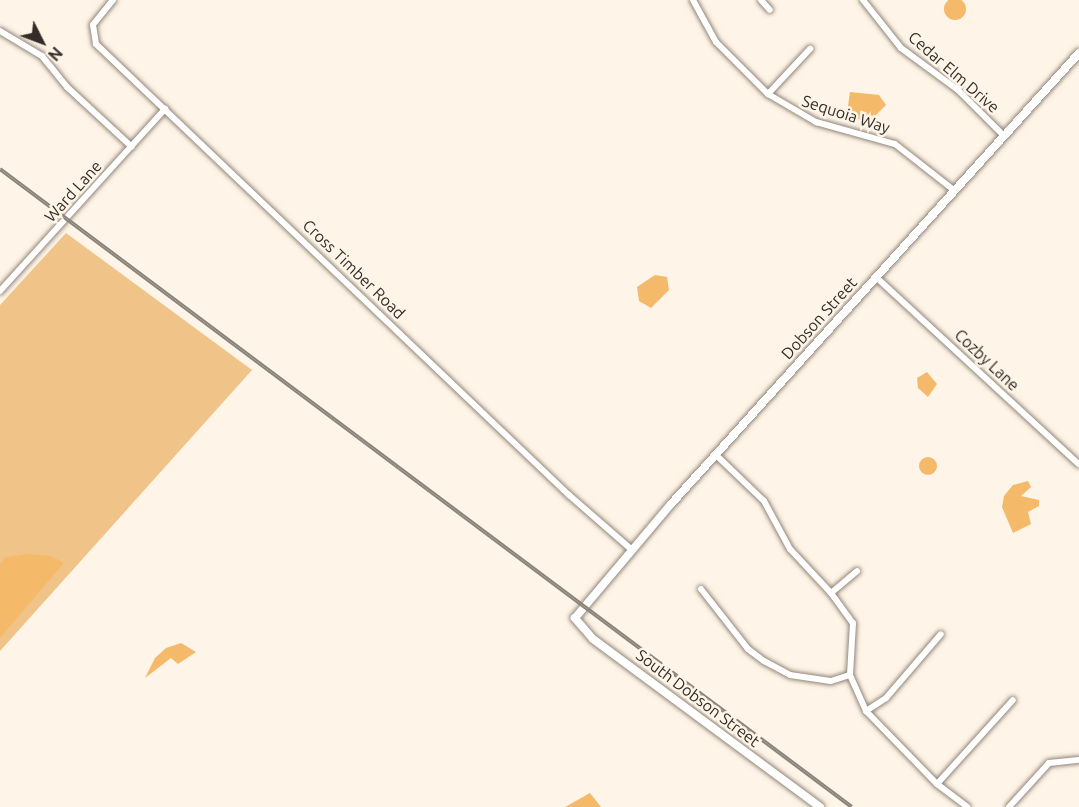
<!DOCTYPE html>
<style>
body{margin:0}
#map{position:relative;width:1079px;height:807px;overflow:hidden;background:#fef4e7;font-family:Ubuntu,sans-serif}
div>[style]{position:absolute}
.green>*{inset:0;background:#f0c488}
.water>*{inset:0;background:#f4ba6a}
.round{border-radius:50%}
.roads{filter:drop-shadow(0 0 2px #918678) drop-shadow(0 0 2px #918678)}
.street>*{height:6px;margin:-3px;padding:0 3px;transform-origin:3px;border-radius:3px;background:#fff}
.secondary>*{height:8px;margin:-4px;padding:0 4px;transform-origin:4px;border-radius:4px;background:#fff}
.rail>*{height:4px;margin-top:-2px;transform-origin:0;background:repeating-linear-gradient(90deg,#fef4e7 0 4.5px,#8b847b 0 9px);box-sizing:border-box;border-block:2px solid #8b847b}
span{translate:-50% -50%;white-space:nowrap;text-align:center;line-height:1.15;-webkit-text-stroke:5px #fef4e7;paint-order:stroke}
.street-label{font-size:16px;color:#322d28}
.north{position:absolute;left:12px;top:12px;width:60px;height:60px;-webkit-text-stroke:4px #fef4e7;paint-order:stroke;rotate:132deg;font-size:16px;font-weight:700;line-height:24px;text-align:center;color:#322d28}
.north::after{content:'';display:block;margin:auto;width:21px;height:27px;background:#322d28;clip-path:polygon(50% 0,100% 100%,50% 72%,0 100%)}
</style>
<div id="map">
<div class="green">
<div style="clip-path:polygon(66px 233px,252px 370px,0 651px,0 305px)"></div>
</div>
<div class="water">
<div class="round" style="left:944px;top:-2px;width:22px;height:22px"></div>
<div style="clip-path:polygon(850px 92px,879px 95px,886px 105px,871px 120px,861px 122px,848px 106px)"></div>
<div style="clip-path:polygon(655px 275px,667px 277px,669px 290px,651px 308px,639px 301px,637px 287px)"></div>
<div style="clip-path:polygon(927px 372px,937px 384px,928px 397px,918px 388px,917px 378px)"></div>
<div class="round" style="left:919px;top:457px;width:18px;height:18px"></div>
<div style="clip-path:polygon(1028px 481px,1031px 487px,1021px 496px,1039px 500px,1039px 506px,1028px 512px,1031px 524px,1013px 533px,1002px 507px,1004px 496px,1013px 485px)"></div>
<div style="clip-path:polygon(30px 554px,51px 556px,64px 563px,0 638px,0 564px,5px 557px)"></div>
<div style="clip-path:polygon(181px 643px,196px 652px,178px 664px,171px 658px,145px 678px,155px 658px,166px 648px)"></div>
<div style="clip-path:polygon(590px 793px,601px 807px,565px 807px)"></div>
</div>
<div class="roads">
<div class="street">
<div style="left:113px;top:0;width:32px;rotate:129deg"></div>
<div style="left:93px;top:25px;width:19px;rotate:81deg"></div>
<div style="left:96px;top:44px;width:654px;rotate:43.64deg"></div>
<div style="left:569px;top:495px;width:82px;rotate:41.1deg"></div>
<div style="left:693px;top:0;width:48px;rotate:61.3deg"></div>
<div style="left:716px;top:42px;width:74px;rotate:45deg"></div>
<div style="left:768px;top:94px;width:56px;rotate:30.3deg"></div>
<div style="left:816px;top:122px;width:82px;rotate:15.6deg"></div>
<div style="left:895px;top:144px;width:76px;rotate:38.1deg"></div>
<div style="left:761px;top:0;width:13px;rotate:48deg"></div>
<div style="left:863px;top:0;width:61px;rotate:51.6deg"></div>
<div style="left:901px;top:48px;width:71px;rotate:36.4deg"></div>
<div style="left:958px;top:90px;width:65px;rotate:45deg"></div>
<div style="left:0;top:31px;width:49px;rotate:30.8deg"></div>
<div style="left:42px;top:56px;width:40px;rotate:51deg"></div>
<div style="left:67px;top:87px;width:88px;rotate:42.7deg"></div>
<div style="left:768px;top:94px;width:62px;rotate:-47deg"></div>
<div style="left:876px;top:277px;width:276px;rotate:42.7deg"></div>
<div style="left:0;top:291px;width:246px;rotate:-47.8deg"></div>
<div style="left:715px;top:454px;width:68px;rotate:43.8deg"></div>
<div style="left:764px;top:501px;width:55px;rotate:61.6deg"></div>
<div style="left:790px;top:549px;width:60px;rotate:47deg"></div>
<div style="left:831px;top:593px;width:37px;rotate:54deg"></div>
<div style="left:853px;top:623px;width:52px;rotate:93.3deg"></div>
<div style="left:850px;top:675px;width:39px;rotate:66deg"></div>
<div style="left:866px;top:711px;width:102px;rotate:45.8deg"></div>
<div style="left:937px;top:784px;width:38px;rotate:37deg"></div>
<div style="left:701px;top:589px;width:76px;rotate:51.9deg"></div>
<div style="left:748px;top:649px;width:20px;rotate:37deg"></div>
<div style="left:764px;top:661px;width:30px;rotate:28deg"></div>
<div style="left:790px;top:675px;width:41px;rotate:8.3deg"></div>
<div style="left:831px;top:681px;width:20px;rotate:-18deg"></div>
<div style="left:831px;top:593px;width:34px;rotate:-40deg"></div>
<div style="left:866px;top:711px;width:24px;rotate:-33deg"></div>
<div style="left:886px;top:698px;width:84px;rotate:-49.3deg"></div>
<div style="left:937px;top:784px;width:113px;rotate:-47.9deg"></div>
<div style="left:1009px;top:807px;width:59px;rotate:-47.7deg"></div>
<div style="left:1049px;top:763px;width:30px;rotate:-6deg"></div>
</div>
<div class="secondary">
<div style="left:820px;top:807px;width:282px;rotate:-143.5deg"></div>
<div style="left:593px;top:639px;width:28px;rotate:-131deg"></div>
<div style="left:575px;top:618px;width:150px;rotate:-49.9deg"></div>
<div style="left:672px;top:503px;width:607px;rotate:-47.87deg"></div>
</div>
</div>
<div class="rail">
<div style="left:0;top:169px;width:1064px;rotate:36.83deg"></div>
</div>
<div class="street-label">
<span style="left:954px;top:72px;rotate:41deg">Cedar Elm Drive</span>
<span style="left:846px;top:114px;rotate:18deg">Sequoia Way</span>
<span style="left:73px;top:191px;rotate:-48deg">Ward Lane</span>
<span style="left:354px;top:269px;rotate:44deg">Cross Timber Road</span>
<span style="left:819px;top:318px;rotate:-48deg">Dobson Street</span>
<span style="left:987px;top:360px;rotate:43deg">Cozby Lane</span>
<span style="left:698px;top:698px;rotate:37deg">South Dobson Street</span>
</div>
<div class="north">N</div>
</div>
